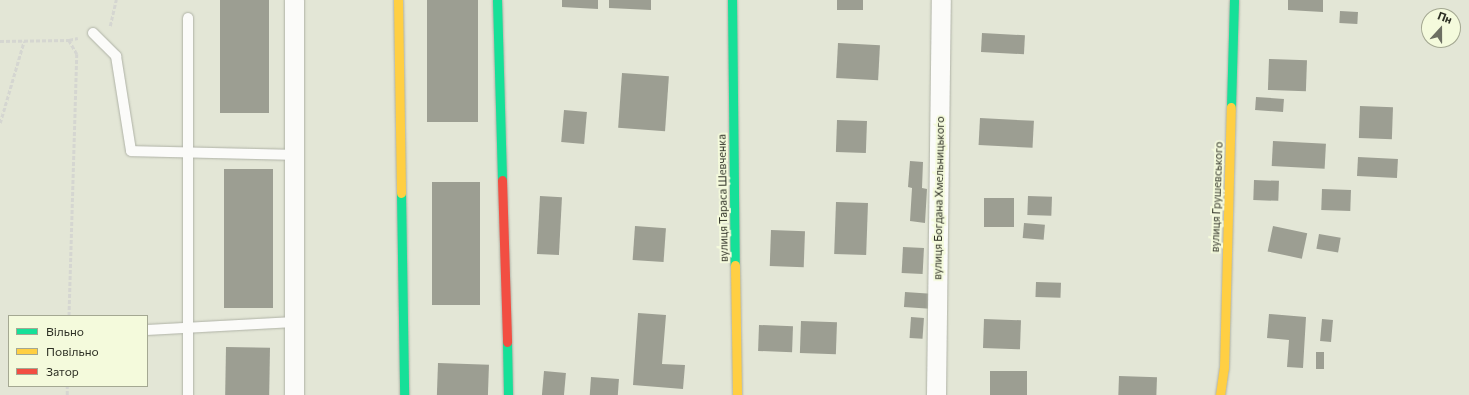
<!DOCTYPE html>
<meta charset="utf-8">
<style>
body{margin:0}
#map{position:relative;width:1469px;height:395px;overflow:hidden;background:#e3e6d6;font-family:Commissioner,sans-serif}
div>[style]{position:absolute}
.building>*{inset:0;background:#9c9e92;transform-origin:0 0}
.path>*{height:2.5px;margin-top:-1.25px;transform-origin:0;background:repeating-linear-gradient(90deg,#d5d6d1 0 4px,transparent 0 6px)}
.roads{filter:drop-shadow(0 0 1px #afb2a6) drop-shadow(0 0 1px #afb2a6)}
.lane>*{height:10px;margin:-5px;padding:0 5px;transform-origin:5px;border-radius:5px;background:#fbfbf9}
.street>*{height:19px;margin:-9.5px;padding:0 9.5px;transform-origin:9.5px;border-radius:9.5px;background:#fbfbf9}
.fast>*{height:9px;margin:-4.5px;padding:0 4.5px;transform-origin:4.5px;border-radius:4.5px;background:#16e098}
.slow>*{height:9px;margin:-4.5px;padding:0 4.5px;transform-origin:4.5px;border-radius:4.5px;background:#ffcf43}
.jam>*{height:9px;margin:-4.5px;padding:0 4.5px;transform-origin:4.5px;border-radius:4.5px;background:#f24e42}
span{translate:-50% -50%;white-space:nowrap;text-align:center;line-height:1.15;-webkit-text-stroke:4px #f4fadc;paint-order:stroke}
.street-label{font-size:11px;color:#2c2e23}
.legend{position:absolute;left:8px;top:315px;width:140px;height:72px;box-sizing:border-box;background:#f4fadc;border:1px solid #a4a892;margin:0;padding:5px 7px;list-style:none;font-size:12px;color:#2c2e23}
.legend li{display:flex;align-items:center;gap:8px;height:20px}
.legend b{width:20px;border:1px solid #a4a892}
.north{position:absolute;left:1421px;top:8px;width:40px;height:40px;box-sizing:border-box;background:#f4fadc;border:1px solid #a4a892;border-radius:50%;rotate:21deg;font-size:11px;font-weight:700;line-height:16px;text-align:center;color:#2c2e23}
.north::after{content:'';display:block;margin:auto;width:14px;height:18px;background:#6c6e62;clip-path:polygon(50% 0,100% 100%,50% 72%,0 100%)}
</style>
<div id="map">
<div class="building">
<div style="left:220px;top:0;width:49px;height:113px"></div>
<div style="left:427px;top:0;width:51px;height:122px"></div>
<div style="clip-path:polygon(562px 0,598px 0,598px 9px,562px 7px)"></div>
<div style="clip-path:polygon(609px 0,651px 0,651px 10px,609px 8px)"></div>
<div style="left:837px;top:0;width:26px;height:10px"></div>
<div style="clip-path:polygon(1288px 0,1323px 0,1323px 12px,1288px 10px)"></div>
<div style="left:1340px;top:11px;width:18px;height:12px;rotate:3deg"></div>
<div style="left:982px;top:33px;width:43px;height:19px;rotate:3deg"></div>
<div style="left:838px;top:43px;width:42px;height:35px;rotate:3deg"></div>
<div style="left:1269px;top:59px;width:38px;height:31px;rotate:2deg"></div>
<div style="left:622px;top:73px;width:47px;height:55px;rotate:4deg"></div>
<div style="left:1256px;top:97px;width:28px;height:13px;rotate:4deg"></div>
<div style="left:1360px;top:106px;width:33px;height:32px;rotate:2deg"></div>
<div style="left:564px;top:110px;width:23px;height:32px;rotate:5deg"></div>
<div style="left:980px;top:118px;width:54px;height:27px;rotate:3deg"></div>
<div style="left:837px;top:120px;width:30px;height:32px;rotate:2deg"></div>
<div style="left:1273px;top:141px;width:53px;height:25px;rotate:3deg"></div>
<div style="left:1358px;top:157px;width:40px;height:19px;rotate:3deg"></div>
<div style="clip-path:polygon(910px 161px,923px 162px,922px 188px,927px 189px,925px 223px,910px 221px,912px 188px,908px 187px)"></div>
<div style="left:224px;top:169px;width:49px;height:139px"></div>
<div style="left:1254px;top:180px;width:25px;height:20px;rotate:2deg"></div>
<div style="left:432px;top:182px;width:48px;height:123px"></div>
<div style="left:1322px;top:189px;width:29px;height:21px;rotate:2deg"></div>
<div style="left:540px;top:196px;width:22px;height:58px;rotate:3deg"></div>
<div style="left:1028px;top:196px;width:24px;height:19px;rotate:2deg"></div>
<div style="left:984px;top:198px;width:30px;height:29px"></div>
<div style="left:836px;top:202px;width:32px;height:52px;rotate:2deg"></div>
<div style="left:1024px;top:223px;width:21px;height:15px;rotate:5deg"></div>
<div style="left:635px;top:226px;width:31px;height:34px;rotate:4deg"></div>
<div style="left:1273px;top:226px;width:35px;height:26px;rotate:12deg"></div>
<div style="left:771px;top:230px;width:34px;height:36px;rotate:2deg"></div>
<div style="left:1319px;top:234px;width:22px;height:15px;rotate:10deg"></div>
<div style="left:903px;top:247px;width:21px;height:26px;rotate:3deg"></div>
<div style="left:1036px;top:282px;width:25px;height:15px;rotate:2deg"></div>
<div style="left:905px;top:292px;width:26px;height:15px;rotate:4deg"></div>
<div style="clip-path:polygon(638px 313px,666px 315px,662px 364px,685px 365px,683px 389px,633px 385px)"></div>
<div style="clip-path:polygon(1269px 314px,1306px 317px,1303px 368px,1287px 367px,1289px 340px,1267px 338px)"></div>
<div style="left:911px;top:317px;width:13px;height:21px;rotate:4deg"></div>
<div style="left:984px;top:319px;width:37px;height:29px;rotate:2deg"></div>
<div style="left:1322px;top:319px;width:11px;height:22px;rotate:5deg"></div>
<div style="left:801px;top:321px;width:36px;height:32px;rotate:2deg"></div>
<div style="left:759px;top:325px;width:34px;height:26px;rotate:2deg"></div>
<div style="left:226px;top:347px;width:44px;height:48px;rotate:1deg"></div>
<div style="left:1316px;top:352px;width:8px;height:17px"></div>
<div style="left:438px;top:363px;width:51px;height:32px;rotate:2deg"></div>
<div style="left:544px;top:371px;width:22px;height:24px;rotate:5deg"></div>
<div style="left:990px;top:371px;width:37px;height:24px"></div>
<div style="left:1119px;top:376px;width:38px;height:19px;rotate:2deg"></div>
<div style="left:591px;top:377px;width:28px;height:18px;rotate:4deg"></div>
</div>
<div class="path">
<div style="left:110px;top:26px;width:27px;rotate:-77deg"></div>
<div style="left:69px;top:40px;width:9px;rotate:-13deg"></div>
<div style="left:0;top:41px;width:69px;rotate:-0.8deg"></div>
<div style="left:69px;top:40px;width:16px;rotate:60deg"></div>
<div style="left:77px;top:54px;width:262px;rotate:91.7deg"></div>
<div style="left:0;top:123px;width:85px;rotate:-73.7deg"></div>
<div style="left:67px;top:395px;width:9px;rotate:-90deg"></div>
</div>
<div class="roads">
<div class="lane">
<div style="left:188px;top:18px;width:377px;rotate:90deg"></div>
<div style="left:93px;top:33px;width:33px;rotate:45deg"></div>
<div style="left:116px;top:56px;width:96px;rotate:81deg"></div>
<div style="left:131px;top:151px;width:163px;rotate:1.4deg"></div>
<div style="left:147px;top:330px;width:147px;rotate:-3.1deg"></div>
</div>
<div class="street">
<div style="left:294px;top:395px;width:395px;rotate:-90deg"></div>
<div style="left:936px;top:395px;width:395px;rotate:-89.3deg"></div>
</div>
<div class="fast">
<div style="left:497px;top:0;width:180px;rotate:88.4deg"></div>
<div style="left:732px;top:0;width:265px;rotate:89.4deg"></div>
<div style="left:1231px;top:107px;width:107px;rotate:-88.4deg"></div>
<div style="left:401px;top:193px;width:202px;rotate:89.1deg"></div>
<div style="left:507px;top:342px;width:53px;rotate:88.9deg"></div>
</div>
<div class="slow">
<div style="left:398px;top:0;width:193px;rotate:89.1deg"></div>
<div style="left:735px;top:265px;width:130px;rotate:89.1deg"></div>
<div style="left:1220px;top:395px;width:27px;rotate:-82deg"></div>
<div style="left:1224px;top:368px;width:261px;rotate:-88.5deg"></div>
</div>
<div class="jam">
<div style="left:502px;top:180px;width:162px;rotate:88.2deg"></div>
</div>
</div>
<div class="street-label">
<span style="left:1217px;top:197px;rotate:-88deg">вулиця Грушевського</span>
<span style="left:723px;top:198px;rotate:-91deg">вулиця Тараса Шевченка</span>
<span style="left:939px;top:198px;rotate:-89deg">вулиця Богдана Хмельницького</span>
</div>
<ul class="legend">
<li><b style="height:5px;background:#16e098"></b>Вільно</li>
<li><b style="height:5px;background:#ffcf43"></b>Повільно</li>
<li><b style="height:5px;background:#f24e42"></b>Затор</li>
</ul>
<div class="north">Пн</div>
</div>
